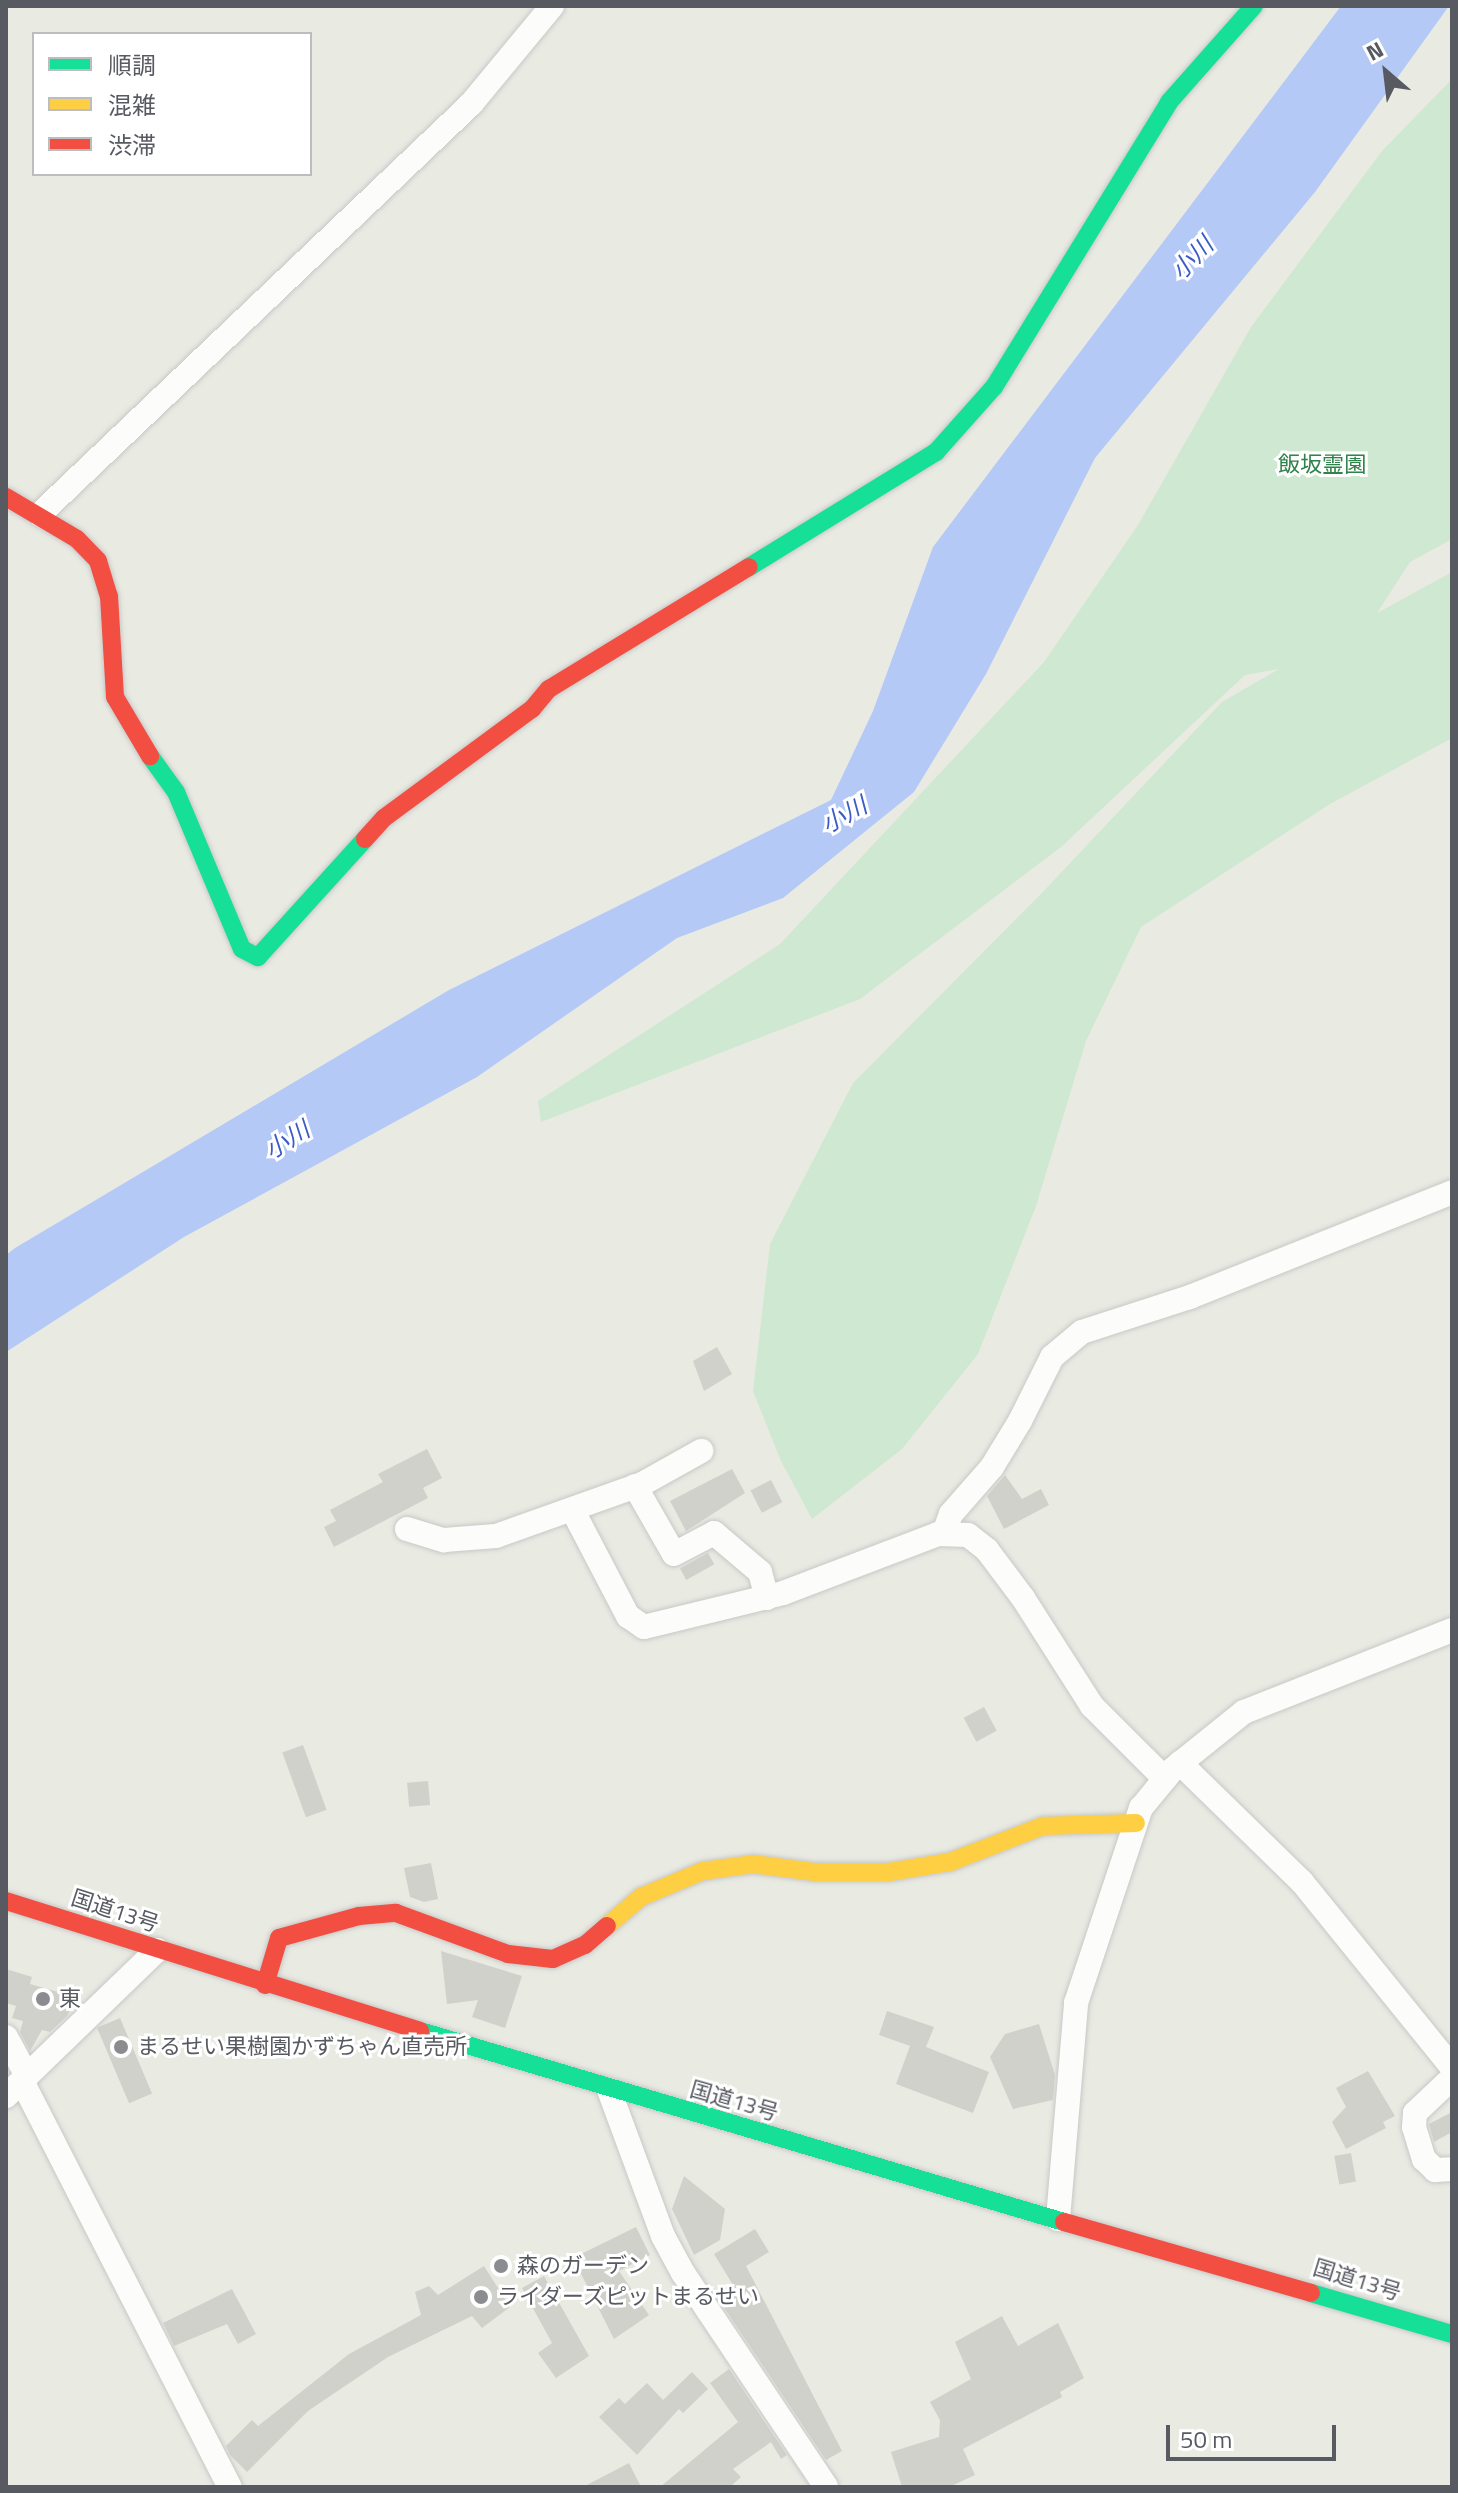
<!DOCTYPE html>
<meta charset="utf-8">
<style>
body{margin:0}
#map{position:relative;width:1458px;height:2493px;overflow:hidden;background:#e9eae2;font-family:"Titillium Web","Noto Sans JP",sans-serif}
div>[style]{position:absolute}
.green>*{inset:0;background:#cfe8d2}
.water>*{inset:0;background:#b4c9f6}
.building>*{inset:0;background:#d1d1cc;transform-origin:0 0}
.roads{filter:drop-shadow(0 0 2px #c8c8c7) drop-shadow(0 0 2px #c8c8c7)}
.street>*{height:24px;margin:-12px;padding:0 12px;transform-origin:12px;border-radius:12px;background:#fcfcfb}
.fast>*{height:18px;margin:-9px;padding:0 9px;transform-origin:9px;border-radius:9px;background:#16e098}
.slow>*{height:18px;margin:-9px;padding:0 9px;transform-origin:9px;border-radius:9px;background:#ffcf43}
.jam>*{height:18px;margin:-9px;padding:0 9px;transform-origin:9px;border-radius:9px;background:#f24e42}
.dots>*{width:22px;height:22px;translate:-50% -50%;box-sizing:border-box;border:4px solid #fff;border-radius:50%}
span{translate:-50% -50%;white-space:nowrap;text-align:center;line-height:1.15;-webkit-text-stroke:6px #fff;paint-order:stroke}
.park-label{font-size:22px;color:#2f8249}
.street-label{font-size:22px;color:#585a62}
.poi-label{font-size:22px;color:#585a62}
.left{translate:0 -50%;text-align:left}
.water-label{font-size:24px;color:#3b5bc7;font-style:italic}
.frame{position:absolute;inset:0;border:8px solid #585a62;pointer-events:none}
.legend{position:absolute;left:32px;top:32px;width:280px;height:144px;box-sizing:border-box;background:#fff;border:2px solid #bcbdc0;margin:0;padding:10px 14px;list-style:none;font-size:24px;color:#585a62}
.legend li{display:flex;align-items:center;gap:16px;height:40px}
.legend b{width:40px;border:2px solid #bcbdc0}
.north{position:absolute;left:1346px;top:32px;width:80px;height:80px;-webkit-text-stroke:6px #fff;paint-order:stroke;rotate:332deg;font-size:22px;font-weight:700;line-height:32px;text-align:center;color:#585a62}
.north::after{content:'';display:block;margin:auto;width:28px;height:36px;background:#585a62;clip-path:polygon(50% 0,100% 100%,50% 72%,0 100%)}
.scale{position:absolute;left:1166px;top:2425px;width:170px;height:36px;box-sizing:border-box;border:4px solid #585a62;border-top:0;padding-left:10px;font-size:24px;line-height:28px;white-space:nowrap;color:#585a62;-webkit-text-stroke:6px #fff;paint-order:stroke}
</style>
<div id="map">
<div class="green">
<div style="clip-path:polygon(1452px 79px,1452px 539px,1410px 562px,1377px 613px,1452px 572px,1452px 738px,1330px 804px,1141px 927px,1086px 1041px,1036px 1206px,978px 1354px,902px 1449px,812px 1519px,781px 1461px,753px 1391px,770px 1244px,853px 1083px,1039px 896px,1222px 702px,1279px 669px,1245px 675px,1061px 847px,860px 999px,541px 1122px,538px 1101px,780px 944px,1044px 662px,1138px 525px,1251px 327px,1382px 151px)"></div>
</div>
<div class="water">
<div style="clip-path:polygon(1341px 6px,1449px 6px,1315px 192px,1095px 458px,986px 674px,914px 792px,783px 898px,677px 938px,477px 1077px,184px 1237px,6px 1352px,6px 1255px,15px 1248px,449px 990px,831px 800px,873px 711px,933px 547px)"></div>
</div>
<div class="building">
<div style="clip-path:polygon(717px 1347px,732px 1374px,704px 1391px,693px 1361px)"></div>
<div style="clip-path:polygon(427px 1449px,442px 1478px,423px 1488px,428px 1498px,334px 1547px,324px 1527px,336px 1521px,330px 1510px,383px 1482px,378px 1474px)"></div>
<div style="clip-path:polygon(732px 1469px,745px 1493px,686px 1531px,670px 1501px)"></div>
<div style="clip-path:polygon(1005px 1475px,1022px 1499px,1041px 1489px,1049px 1505px,1004px 1529px,987px 1496px)"></div>
<div style="left:771px;top:1480px;width:25px;height:23px;rotate:63deg"></div>
<div style="left:708px;top:1553px;width:13px;height:32px;rotate:61deg"></div>
<div style="left:984px;top:1707px;width:27px;height:23px;rotate:62deg"></div>
<div style="left:303px;top:1745px;width:69px;height:22px;rotate:70deg"></div>
<div style="left:428px;top:1781px;width:24px;height:21px;rotate:85deg"></div>
<div style="clip-path:polygon(431px 1863px,438px 1899px,424px 1902px,410px 1897px,404px 1868px)"></div>
<div style="clip-path:polygon(441px 1951px,522px 1976px,505px 2028px,472px 2017px,478px 2000px,447px 2004px)"></div>
<div style="clip-path:polygon(6px 1969px,32px 1977px,30px 1984px,65px 1994px,63px 2002px,71px 2004px,68px 2015px,50px 2032px,42px 2030px,30px 2051px,20px 2032px,23px 2021px,12px 2018px,16px 2006px,6px 2003px)"></div>
<div style="clip-path:polygon(887px 2011px,934px 2027px,926px 2047px,989px 2072px,973px 2113px,896px 2084px,910px 2046px,879px 2035px)"></div>
<div style="left:120px;top:2018px;width:82px;height:25px;rotate:67deg"></div>
<div style="clip-path:polygon(1039px 2024px,1055px 2075px,1053px 2100px,1013px 2109px,990px 2057px,1005px 2034px)"></div>
<div style="clip-path:polygon(1368px 2071px,1395px 2116px,1383px 2122px,1386px 2128px,1346px 2149px,1332px 2122px,1346px 2107px,1336px 2088px)"></div>
<div style="clip-path:polygon(1452px 2112px,1452px 2132px,1434px 2142px,1429px 2124px)"></div>
<div style="left:1351px;top:2153px;width:29px;height:17px;rotate:80deg"></div>
<div style="clip-path:polygon(684px 2176px,725px 2209px,720px 2240px,694px 2255px,672px 2209px)"></div>
<div style="clip-path:polygon(636px 2227px,650px 2255px,619px 2271px,649px 2315px,614px 2339px,573px 2258px)"></div>
<div style="clip-path:polygon(755px 2229px,769px 2252px,746px 2266px,842px 2451px,826px 2460px,721px 2303px,738px 2293px,714px 2254px)"></div>
<div style="clip-path:polygon(484px 2266px,510px 2307px,482px 2328px,472px 2316px,388px 2357px,308px 2411px,247px 2472px,230px 2455px,226px 2446px,252px 2420px,258px 2426px,349px 2354px,421px 2315px,415px 2292px,429px 2286px,438px 2295px)"></div>
<div style="clip-path:polygon(544px 2276px,589px 2356px,556px 2378px,538px 2353px,552px 2343px,522px 2288px)"></div>
<div style="clip-path:polygon(232px 2289px,256px 2334px,238px 2344px,227px 2324px,174px 2346px,163px 2323px)"></div>
<div style="clip-path:polygon(1002px 2316px,1018px 2346px,1058px 2323px,1084px 2378px,1060px 2392px,1062px 2397px,963px 2449px,975px 2475px,949px 2487px,902px 2487px,891px 2452px,939px 2437px,940px 2420px,930px 2402px,971px 2379px,955px 2342px)"></div>
<div style="clip-path:polygon(729px 2369px,787px 2455px,781px 2459px,771px 2442px,733px 2469px,741px 2477px,730px 2487px,660px 2487px,738px 2422px,710px 2383px)"></div>
<div style="clip-path:polygon(692px 2372px,708px 2389px,683px 2413px,679px 2409px,637px 2455px,599px 2417px,619px 2398px,625px 2404px,647px 2383px,663px 2400px)"></div>
<div style="clip-path:polygon(629px 2463px,641px 2487px,583px 2487px)"></div>
</div>
<div class="roads">
<div class="street">
<div style="left:40px;top:514px;width:595px;rotate:-43.57deg"></div>
<div style="left:471px;top:104px;width:127px;rotate:-50.4deg"></div>
<div style="left:635px;top:1486px;width:78px;rotate:60.2deg"></div>
<div style="left:674px;top:1554px;width:45px;rotate:-27.7deg"></div>
<div style="left:714px;top:1533px;width:60px;rotate:40.3deg"></div>
<div style="left:760px;top:1572px;width:27px;rotate:75deg"></div>
<div style="left:573px;top:1511px;width:119px;rotate:62.4deg"></div>
<div style="left:628px;top:1616px;width:19px;rotate:35deg"></div>
<div style="left:644px;top:1627px;width:143px;rotate:-13.7deg"></div>
<div style="left:783px;top:1593px;width:166px;rotate:-20.8deg"></div>
<div style="left:938px;top:1534px;width:30px;rotate:2deg"></div>
<div style="left:968px;top:1535px;width:24px;rotate:38deg"></div>
<div style="left:987px;top:1550px;width:60px;rotate:53.1deg"></div>
<div style="left:1023px;top:1598px;width:128px;rotate:57.4deg"></div>
<div style="left:1092px;top:1706px;width:103px;rotate:45deg"></div>
<div style="left:407px;top:1529px;width:39px;rotate:17deg"></div>
<div style="left:444px;top:1540px;width:52px;rotate:-4.4deg"></div>
<div style="left:496px;top:1536px;width:155px;rotate:-19.6deg"></div>
<div style="left:642px;top:1484px;width:68px;rotate:-29.2deg"></div>
<div style="left:944px;top:1533px;width:20px;rotate:-70deg"></div>
<div style="left:951px;top:1514px;width:62px;rotate:-48.9deg"></div>
<div style="left:992px;top:1467px;width:54px;rotate:-58.7deg"></div>
<div style="left:1020px;top:1421px;width:72px;rotate:-63.4deg"></div>
<div style="left:1052px;top:1357px;width:39px;rotate:-40deg"></div>
<div style="left:1082px;top:1332px;width:114px;rotate:-18deg"></div>
<div style="left:1190px;top:1297px;width:282px;rotate:-21.8deg"></div>
<div style="left:1180px;top:1763px;width:170px;rotate:44.3deg"></div>
<div style="left:1302px;top:1882px;width:238px;rotate:51deg"></div>
<div style="left:6px;top:2037px;width:44px;rotate:61.7deg"></div>
<div style="left:1452px;top:2078px;width:51px;rotate:136.6deg"></div>
<div style="left:1415px;top:2113px;width:14px;rotate:94deg"></div>
<div style="left:1414px;top:2127px;width:34px;rotate:73deg"></div>
<div style="left:1424px;top:2159px;width:16px;rotate:45deg"></div>
<div style="left:1435px;top:2170px;width:17px;rotate:-3deg"></div>
<div style="left:22px;top:2081px;width:456px;rotate:62.9deg"></div>
<div style="left:609px;top:2090px;width:156px;rotate:69.7deg"></div>
<div style="left:663px;top:2236px;width:42px;rotate:61.6deg"></div>
<div style="left:683px;top:2273px;width:257px;rotate:56.2deg"></div>
<div style="left:6px;top:2096px;width:210px;rotate:-44deg"></div>
<div style="left:1058px;top:2219px;width:217px;rotate:-85.2deg"></div>
<div style="left:1076px;top:2003px;width:206px;rotate:-71.6deg"></div>
<div style="left:1141px;top:1808px;width:50px;rotate:-50.6deg"></div>
<div style="left:1173px;top:1769px;width:91px;rotate:-38.8deg"></div>
<div style="left:1244px;top:1712px;width:224px;rotate:-21.5deg"></div>
</div>
<div class="fast">
<div style="left:749px;top:567px;width:220px;rotate:-31.6deg"></div>
<div style="left:936px;top:452px;width:87px;rotate:-48.3deg"></div>
<div style="left:994px;top:387px;width:334px;rotate:-58.4deg"></div>
<div style="left:1169px;top:102px;width:128px;rotate:-48.5deg"></div>
<div style="left:150px;top:756px;width:44px;rotate:54.2deg"></div>
<div style="left:176px;top:792px;width:170px;rotate:67.2deg"></div>
<div style="left:242px;top:949px;width:18px;rotate:27deg"></div>
<div style="left:258px;top:957px;width:159px;rotate:-47.8deg"></div>
<div style="left:420px;top:2031px;width:672px;rotate:16.52deg"></div>
<div style="left:1311px;top:2293px;width:147px;rotate:16.2deg"></div>
</div>
<div class="slow">
<div style="left:607px;top:1926px;width:45px;rotate:-40.5deg"></div>
<div style="left:641px;top:1897px;width:67px;rotate:-22.8deg"></div>
<div style="left:703px;top:1871px;width:50px;rotate:-8deg"></div>
<div style="left:753px;top:1864px;width:63px;rotate:7.4deg"></div>
<div style="left:815px;top:1872px;width:74px"></div>
<div style="left:889px;top:1872px;width:62px;rotate:-9.3deg"></div>
<div style="left:950px;top:1862px;width:100px;rotate:-21.2deg"></div>
<div style="left:1043px;top:1826px;width:93px;rotate:-1.8deg"></div>
</div>
<div class="jam">
<div style="left:6px;top:497px;width:82px;rotate:30.6deg"></div>
<div style="left:77px;top:539px;width:30px;rotate:46deg"></div>
<div style="left:98px;top:561px;width:37px;rotate:73deg"></div>
<div style="left:109px;top:596px;width:101px;rotate:86.6deg"></div>
<div style="left:115px;top:697px;width:69px;rotate:59.3deg"></div>
<div style="left:365px;top:839px;width:28px;rotate:-48deg"></div>
<div style="left:384px;top:818px;width:184px;rotate:-36.4deg"></div>
<div style="left:532px;top:709px;width:26px;rotate:-50deg"></div>
<div style="left:549px;top:689px;width:234px;rotate:-31.4deg"></div>
<div style="left:6px;top:1901px;width:434px;rotate:17.4deg"></div>
<div style="left:265px;top:1985px;width:49px;rotate:-73.4deg"></div>
<div style="left:279px;top:1938px;width:83px;rotate:-15.4deg"></div>
<div style="left:359px;top:1916px;width:37px;rotate:-5deg"></div>
<div style="left:396px;top:1913px;width:119px;rotate:20.1deg"></div>
<div style="left:508px;top:1954px;width:45px;rotate:6.3deg"></div>
<div style="left:553px;top:1959px;width:35px;rotate:-24deg"></div>
<div style="left:585px;top:1945px;width:29px;rotate:-41deg"></div>
<div style="left:1064px;top:2222px;width:257px;rotate:16deg"></div>
</div>
</div>
<div class="dots">
<div style="left:43px;top:1999px;background:#8b8c8f"></div>
<div style="left:121px;top:2047px;background:#8b8c8f"></div>
<div style="left:501px;top:2266px;background:#8b8c8f"></div>
<div style="left:481px;top:2297px;background:#8b8c8f"></div>
</div>
<div class="park-label">
<span style="left:1322px;top:465px">飯坂霊園</span>
</div>
<div class="street-label">
<span style="left:115px;top:1911px;rotate:18deg">国道13号</span>
<span style="left:734px;top:2101px;rotate:16deg">国道13号</span>
<span style="left:1357px;top:2280px;rotate:17deg">国道13号</span>
</div>
<div class="poi-label">
<span class="left" style="left:59px;top:1999px">東</span>
<span class="left" style="left:137px;top:2047px">まるせい果樹園かずちゃん直売所</span>
<span class="left" style="left:517px;top:2266px">森のガーデン</span>
<span class="left" style="left:497px;top:2297px">ライダーズピットまるせい</span>
</div>
<div class="water-label">
<span style="left:1192px;top:258px;rotate:-46deg">小川</span>
<span style="left:844px;top:815px;rotate:-29deg">小川</span>
<span style="left:287px;top:1140px;rotate:-32deg">小川</span>
</div>
<div class="frame"></div>
<ul class="legend">
<li><b style="height:10px;background:#16e098"></b>順調</li>
<li><b style="height:10px;background:#ffcf43"></b>混雑</li>
<li><b style="height:10px;background:#f24e42"></b>渋滞</li>
</ul>
<div class="north">N</div>
<div class="scale">50 m</div>
</div>
